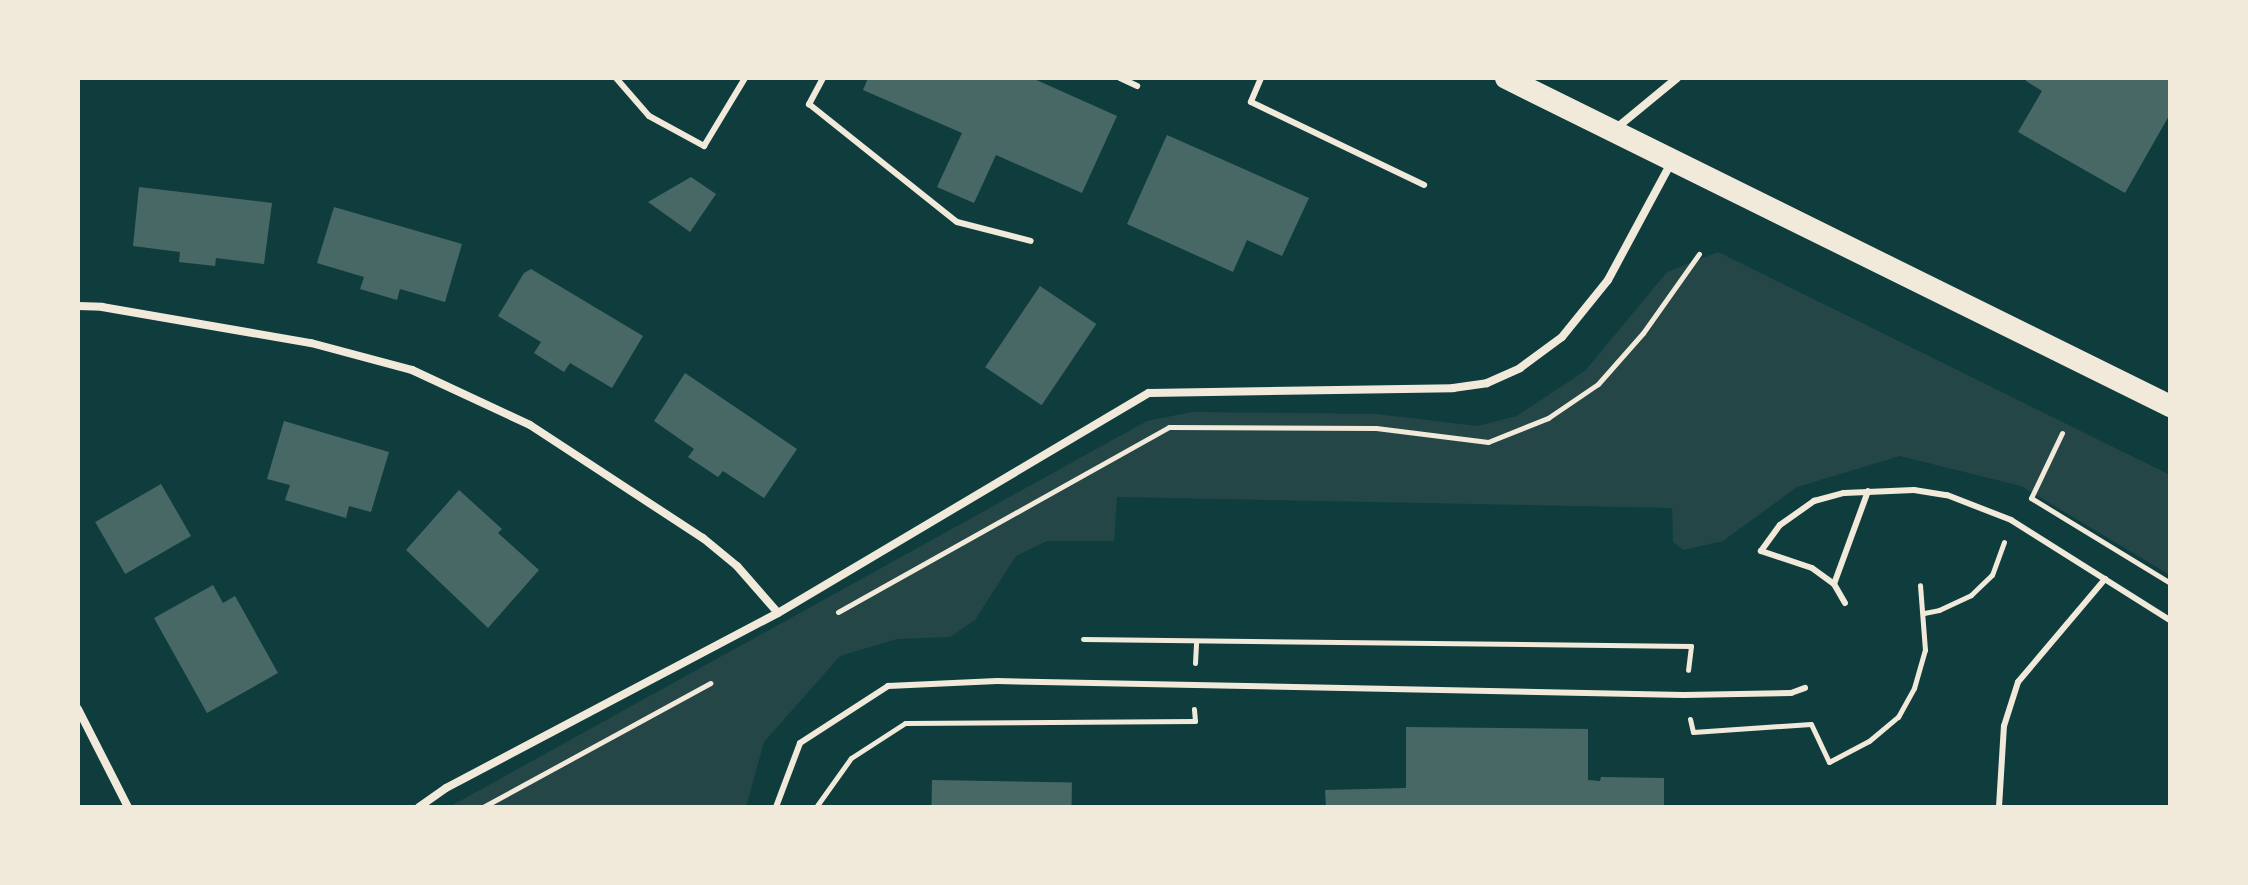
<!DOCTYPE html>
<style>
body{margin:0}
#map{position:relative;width:2248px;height:885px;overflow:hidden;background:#0f3d3e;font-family:"IBM Plex Sans",sans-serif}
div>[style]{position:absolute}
.green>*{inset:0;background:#244646}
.building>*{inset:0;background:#486865;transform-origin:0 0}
.path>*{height:5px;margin:-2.5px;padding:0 2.5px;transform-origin:2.5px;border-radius:2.5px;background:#f1e9da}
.service>*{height:6px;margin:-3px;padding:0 3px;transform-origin:3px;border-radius:3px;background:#f1e9da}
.minor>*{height:8px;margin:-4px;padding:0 4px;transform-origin:4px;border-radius:4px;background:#f1e9da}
.trunk>*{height:22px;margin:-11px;padding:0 11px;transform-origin:11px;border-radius:11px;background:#f1e9da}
span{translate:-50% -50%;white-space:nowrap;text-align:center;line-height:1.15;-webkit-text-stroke:6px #f1e9da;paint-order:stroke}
.frame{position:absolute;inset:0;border:80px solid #f1e9da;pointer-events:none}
</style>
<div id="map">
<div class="green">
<div style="clip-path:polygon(1718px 252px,2170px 475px,2170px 575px,2021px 486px,1900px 456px,1797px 487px,1723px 541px,1683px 550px,1673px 542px,1672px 508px,1117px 497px,1114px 541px,1047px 541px,1016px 556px,975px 620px,950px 637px,897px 639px,840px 656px,764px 742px,746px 807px,449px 807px,1147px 421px,1192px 412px,1376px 414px,1477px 426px,1517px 416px,1585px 371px,1667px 272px)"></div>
</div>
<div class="building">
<div style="clip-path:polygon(868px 78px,1032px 78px,1117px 116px,1082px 193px,996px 155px,974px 203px,937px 187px,962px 133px,863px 90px)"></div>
<div style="clip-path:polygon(2027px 78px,2170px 78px,2170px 114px,2125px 193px,2018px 132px,2042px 91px,2026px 81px)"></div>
<div style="clip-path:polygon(1167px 135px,1309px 198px,1282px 256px,1247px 240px,1233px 272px,1127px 224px)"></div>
<div style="clip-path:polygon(691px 177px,716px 194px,690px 232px,648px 202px)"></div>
<div style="clip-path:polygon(139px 187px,272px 203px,264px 264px,216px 258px,215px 266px,179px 262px,180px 252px,133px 246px)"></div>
<div style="clip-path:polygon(334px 207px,462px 244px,445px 302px,400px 289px,397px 300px,360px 289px,364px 277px,317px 263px)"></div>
<div style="clip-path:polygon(531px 269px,643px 336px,612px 388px,570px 363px,564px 372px,534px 353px,541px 342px,498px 316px,524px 273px)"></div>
<div style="left:1040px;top:286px;width:68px;height:98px;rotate:34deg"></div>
<div style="clip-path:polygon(685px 373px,797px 449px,764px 498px,723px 471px,718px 477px,688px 457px,694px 449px,654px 421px)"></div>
<div style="clip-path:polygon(284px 421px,389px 452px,371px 512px,349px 506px,346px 518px,285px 500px,290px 485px,267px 479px)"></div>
<div style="left:161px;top:484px;width:60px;height:76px;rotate:60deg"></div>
<div style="clip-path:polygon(459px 490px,502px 529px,498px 533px,539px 570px,488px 628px,406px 550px)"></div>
<div style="clip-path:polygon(213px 585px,223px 603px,235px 596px,278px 673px,207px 713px,154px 618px)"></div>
<div style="clip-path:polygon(1406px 727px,1588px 729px,1588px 780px,1600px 781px,1601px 777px,1664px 778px,1664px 807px,1326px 807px,1325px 790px,1406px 788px)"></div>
<div style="left:932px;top:780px;width:140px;height:27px;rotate:1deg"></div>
</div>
<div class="path">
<div style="left:2062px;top:433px;width:72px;rotate:115.5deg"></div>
<div style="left:2031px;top:498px;width:163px;rotate:31.4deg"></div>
<div style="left:838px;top:612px;width:379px;rotate:-29.2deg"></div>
<div style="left:1169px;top:427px;width:207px;rotate:0.3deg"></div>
<div style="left:1376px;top:428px;width:113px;rotate:7.1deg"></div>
<div style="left:1488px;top:442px;width:65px;rotate:-21.8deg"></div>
<div style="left:1548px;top:418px;width:60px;rotate:-34.2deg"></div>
<div style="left:1598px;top:384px;width:68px;rotate:-48.6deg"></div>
<div style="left:1643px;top:333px;width:97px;rotate:-54.7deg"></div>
<div style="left:1924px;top:613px;width:15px;rotate:-11deg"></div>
<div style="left:1939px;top:610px;width:35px;rotate:-25deg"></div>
<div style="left:1971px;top:595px;width:29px;rotate:-44deg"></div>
<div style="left:1992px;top:575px;width:35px;rotate:-70deg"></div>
<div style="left:1083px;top:639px;width:608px;rotate:0.66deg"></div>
<div style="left:1691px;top:646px;width:24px;rotate:97deg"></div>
<div style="left:1195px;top:663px;width:22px;rotate:-87deg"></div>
<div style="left:1690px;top:719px;width:13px;rotate:77deg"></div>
<div style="left:1693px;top:732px;width:118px;rotate:-3.9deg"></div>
<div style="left:1811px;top:724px;width:42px;rotate:64.7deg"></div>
<div style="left:1829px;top:762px;width:45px;rotate:-27.7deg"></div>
<div style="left:1869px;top:741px;width:38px;rotate:-40deg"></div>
<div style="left:1898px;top:717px;width:33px;rotate:-61deg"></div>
<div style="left:1914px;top:688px;width:40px;rotate:-74deg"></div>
<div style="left:1925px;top:650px;width:65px;rotate:-94.4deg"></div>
<div style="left:483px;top:807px;width:259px;rotate:-28.6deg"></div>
<div style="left:816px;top:807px;width:60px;rotate:-54.5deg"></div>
<div style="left:851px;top:758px;width:64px;rotate:-32.9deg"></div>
<div style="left:905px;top:723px;width:290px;rotate:-0.4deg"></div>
<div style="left:1195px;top:721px;width:12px;rotate:-95deg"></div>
</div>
<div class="service">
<div style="left:616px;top:78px;width:50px;rotate:49deg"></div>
<div style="left:649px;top:116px;width:63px;rotate:28.6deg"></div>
<div style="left:704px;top:146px;width:79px;rotate:-58.9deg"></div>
<div style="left:823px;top:78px;width:30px;rotate:118deg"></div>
<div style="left:809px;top:104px;width:189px;rotate:38.6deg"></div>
<div style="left:957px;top:222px;width:76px;rotate:14.4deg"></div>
<div style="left:1120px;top:78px;width:19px;rotate:25deg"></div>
<div style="left:1261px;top:78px;width:26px;rotate:113deg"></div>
<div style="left:1251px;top:102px;width:192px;rotate:25.6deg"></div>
<div style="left:1834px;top:584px;width:99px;rotate:-69.9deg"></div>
<div style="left:1845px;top:603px;width:22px;rotate:-120deg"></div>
<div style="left:1834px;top:584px;width:27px;rotate:-144deg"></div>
<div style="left:1812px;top:568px;width:54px;rotate:-161.6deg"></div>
<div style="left:1761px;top:551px;width:32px;rotate:-54deg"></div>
<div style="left:1780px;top:525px;width:42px;rotate:-35.2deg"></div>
<div style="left:1814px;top:501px;width:31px;rotate:-15deg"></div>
<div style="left:1844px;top:493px;width:70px;rotate:-2.5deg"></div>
<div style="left:1914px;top:490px;width:33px;rotate:9deg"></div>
<div style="left:1947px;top:495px;width:69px;rotate:21.3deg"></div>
<div style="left:2011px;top:520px;width:188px;rotate:32.2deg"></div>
<div style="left:776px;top:807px;width:68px;rotate:-69.4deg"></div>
<div style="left:800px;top:743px;width:105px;rotate:-32.9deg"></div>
<div style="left:888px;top:686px;width:109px;rotate:-2.6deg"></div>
<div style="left:997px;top:681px;width:687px;rotate:1.17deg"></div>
<div style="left:1684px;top:695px;width:107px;rotate:-1.1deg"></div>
<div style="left:1791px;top:693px;width:15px;rotate:-20deg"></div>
<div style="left:1999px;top:807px;width:81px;rotate:-86.5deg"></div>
<div style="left:2004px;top:726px;width:46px;rotate:-72.3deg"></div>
<div style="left:2018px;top:682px;width:135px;rotate:-49.8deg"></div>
</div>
<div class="minor">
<div style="left:1614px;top:130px;width:82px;rotate:-39.5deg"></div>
<div style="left:78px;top:306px;width:24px;rotate:2deg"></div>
<div style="left:102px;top:307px;width:212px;rotate:9.8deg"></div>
<div style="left:311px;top:343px;width:105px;rotate:15deg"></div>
<div style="left:412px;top:370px;width:130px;rotate:25deg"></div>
<div style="left:530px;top:425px;width:207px;rotate:33.2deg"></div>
<div style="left:703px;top:538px;width:44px;rotate:39.5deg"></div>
<div style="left:737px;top:566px;width:62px;rotate:48.9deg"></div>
<div style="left:78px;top:709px;width:110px;rotate:63deg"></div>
<div style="left:419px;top:807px;width:33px;rotate:-35deg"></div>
<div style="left:446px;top:788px;width:375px;rotate:-27.8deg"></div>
<div style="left:778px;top:613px;width:431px;rotate:-30.7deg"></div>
<div style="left:1149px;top:393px;width:304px;rotate:-0.9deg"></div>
<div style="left:1453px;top:388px;width:34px;rotate:-8deg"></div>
<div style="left:1487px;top:383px;width:36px;rotate:-24deg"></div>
<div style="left:1520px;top:368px;width:52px;rotate:-36.4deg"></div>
<div style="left:1562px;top:337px;width:73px;rotate:-51.1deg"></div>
<div style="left:1608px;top:280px;width:135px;rotate:-61.7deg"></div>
</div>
<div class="trunk">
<div style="left:1506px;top:78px;width:741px;rotate:26.29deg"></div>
</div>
<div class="frame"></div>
</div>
